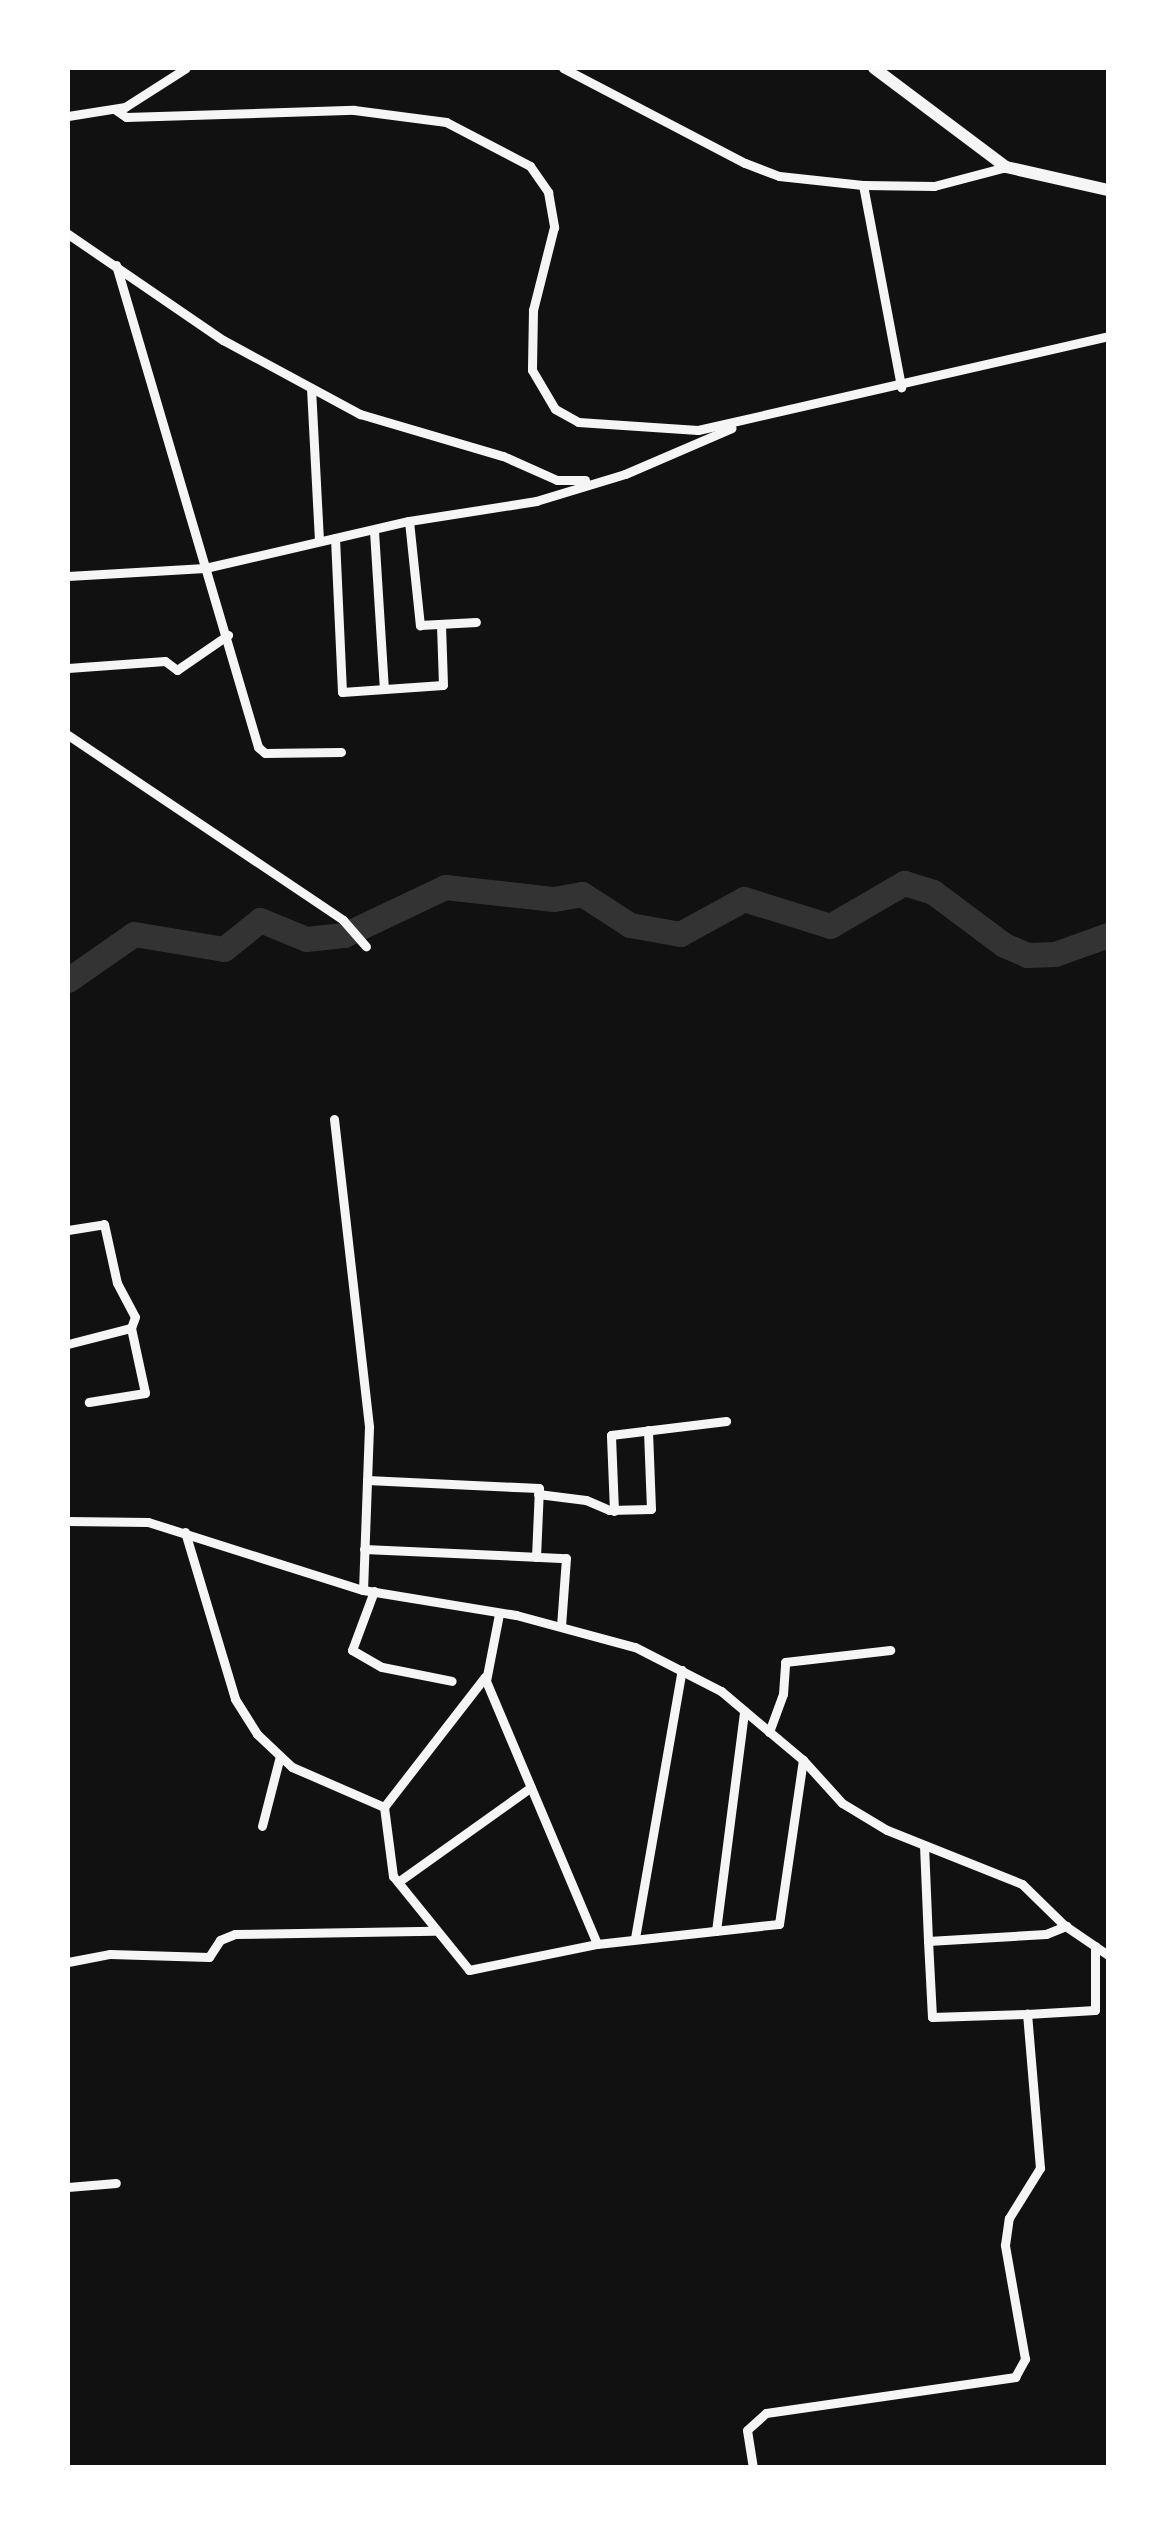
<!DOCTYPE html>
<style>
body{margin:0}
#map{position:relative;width:1176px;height:2535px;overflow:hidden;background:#111;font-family:"Open Sans",sans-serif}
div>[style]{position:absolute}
.river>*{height:25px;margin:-12.5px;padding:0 12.5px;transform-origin:12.5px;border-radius:12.5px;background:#333}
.minor>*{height:9px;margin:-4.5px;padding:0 4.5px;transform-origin:4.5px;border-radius:4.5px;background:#f5f5f5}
.secondary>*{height:12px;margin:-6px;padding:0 6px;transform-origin:6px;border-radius:6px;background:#f5f5f5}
span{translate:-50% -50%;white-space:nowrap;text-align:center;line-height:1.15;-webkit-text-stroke:8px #fff;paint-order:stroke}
.frame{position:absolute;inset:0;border:70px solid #fff;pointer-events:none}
</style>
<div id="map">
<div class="river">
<div style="left:68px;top:980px;width:80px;rotate:-34.9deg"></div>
<div style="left:134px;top:934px;width:91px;rotate:9.5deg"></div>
<div style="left:224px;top:949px;width:46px;rotate:-38.9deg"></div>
<div style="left:260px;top:920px;width:50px;rotate:22.4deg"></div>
<div style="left:306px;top:939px;width:38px;rotate:-6deg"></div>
<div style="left:344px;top:935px;width:112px;rotate:-25.4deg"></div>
<div style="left:445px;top:887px;width:110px;rotate:6.3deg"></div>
<div style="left:554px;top:899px;width:28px;rotate:-10deg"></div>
<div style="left:582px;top:894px;width:57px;rotate:32.9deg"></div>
<div style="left:630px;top:925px;width:51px;rotate:10.2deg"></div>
<div style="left:680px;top:934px;width:73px;rotate:-28.7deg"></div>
<div style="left:744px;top:899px;width:90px;rotate:17.4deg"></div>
<div style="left:830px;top:926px;width:86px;rotate:-30.2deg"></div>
<div style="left:904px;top:883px;width:30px;rotate:17deg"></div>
<div style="left:933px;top:892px;width:89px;rotate:36.7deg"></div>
<div style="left:1004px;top:945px;width:25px;rotate:23deg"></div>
<div style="left:1027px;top:955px;width:28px;rotate:-2deg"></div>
<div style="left:1055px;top:954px;width:56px;rotate:-19.7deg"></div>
</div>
<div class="minor">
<div style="left:563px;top:68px;width:205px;rotate:27.6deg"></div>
<div style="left:745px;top:163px;width:36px;rotate:21deg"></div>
<div style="left:779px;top:176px;width:84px;rotate:6.1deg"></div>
<div style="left:863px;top:185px;width:206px;rotate:79.3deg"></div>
<div style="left:116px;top:110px;width:12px;rotate:35deg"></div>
<div style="left:126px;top:117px;width:228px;rotate:-1.8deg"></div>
<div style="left:354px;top:110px;width:93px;rotate:7.4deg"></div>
<div style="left:446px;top:122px;width:95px;rotate:27.6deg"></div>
<div style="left:530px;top:166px;width:32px;rotate:55deg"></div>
<div style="left:548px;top:192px;width:36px;rotate:80deg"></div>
<div style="left:554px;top:227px;width:86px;rotate:104.2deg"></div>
<div style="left:533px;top:310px;width:60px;rotate:91deg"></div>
<div style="left:532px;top:370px;width:45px;rotate:59.5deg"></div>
<div style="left:555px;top:409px;width:26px;rotate:29deg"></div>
<div style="left:578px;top:422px;width:120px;rotate:3.8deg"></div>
<div style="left:698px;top:430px;width:421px;rotate:-12.9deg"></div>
<div style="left:68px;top:116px;width:58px;rotate:-9deg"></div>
<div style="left:125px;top:107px;width:72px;rotate:-32.6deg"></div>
<div style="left:863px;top:185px;width:71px;rotate:0.8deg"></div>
<div style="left:934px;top:186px;width:74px;rotate:-14.8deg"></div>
<div style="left:68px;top:234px;width:188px;rotate:34.4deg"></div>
<div style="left:223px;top:340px;width:156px;rotate:28.4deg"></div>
<div style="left:360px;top:414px;width:149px;rotate:16.4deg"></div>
<div style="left:503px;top:456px;width:59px;rotate:24deg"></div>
<div style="left:557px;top:480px;width:28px"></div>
<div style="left:116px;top:265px;width:502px;rotate:73.58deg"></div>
<div style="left:258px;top:747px;width:9px;rotate:41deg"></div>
<div style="left:265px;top:753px;width:76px;rotate:-0.8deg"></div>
<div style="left:311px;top:388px;width:153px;rotate:87deg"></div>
<div style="left:409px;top:521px;width:105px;rotate:84deg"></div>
<div style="left:420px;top:625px;width:56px;rotate:-3.1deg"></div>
<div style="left:374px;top:531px;width:158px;rotate:86.4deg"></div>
<div style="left:335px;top:538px;width:154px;rotate:87.4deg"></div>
<div style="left:342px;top:692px;width:101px;rotate:-4deg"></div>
<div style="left:443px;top:685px;width:61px;rotate:-91.9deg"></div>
<div style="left:68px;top:576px;width:137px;rotate:-3.3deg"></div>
<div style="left:205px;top:568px;width:209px;rotate:-13deg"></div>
<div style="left:409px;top:521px;width:129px;rotate:-8.9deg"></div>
<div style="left:536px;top:501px;width:93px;rotate:-16.9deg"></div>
<div style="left:625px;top:474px;width:116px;rotate:-23.3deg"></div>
<div style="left:68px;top:668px;width:97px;rotate:-4.1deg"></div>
<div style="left:165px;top:661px;width:15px;rotate:37deg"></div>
<div style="left:177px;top:670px;width:62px;rotate:-34.5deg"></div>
<div style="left:68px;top:735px;width:331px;rotate:33.9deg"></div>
<div style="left:343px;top:920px;width:35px;rotate:49deg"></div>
<div style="left:334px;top:1119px;width:310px;rotate:83.5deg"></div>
<div style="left:369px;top:1427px;width:163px;rotate:92.1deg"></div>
<div style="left:68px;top:1230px;width:36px;rotate:-9deg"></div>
<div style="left:104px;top:1224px;width:60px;rotate:77.6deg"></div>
<div style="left:117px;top:1283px;width:38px;rotate:62deg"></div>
<div style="left:135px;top:1317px;width:12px;rotate:110deg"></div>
<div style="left:131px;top:1328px;width:66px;rotate:77.8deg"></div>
<div style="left:145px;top:1393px;width:57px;rotate:170.9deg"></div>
<div style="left:68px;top:1344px;width:65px;rotate:-14.3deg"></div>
<div style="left:367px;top:1480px;width:172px;rotate:2.7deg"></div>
<div style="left:539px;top:1488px;width:69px;rotate:92.5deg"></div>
<div style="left:538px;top:1494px;width:48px;rotate:7.1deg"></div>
<div style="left:586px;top:1500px;width:25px;rotate:23deg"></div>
<div style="left:609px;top:1510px;width:42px;rotate:-1.4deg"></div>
<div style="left:651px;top:1509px;width:79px;rotate:-92.2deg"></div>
<div style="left:614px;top:1511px;width:76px;rotate:-92.3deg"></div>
<div style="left:611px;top:1435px;width:116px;rotate:-6.9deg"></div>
<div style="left:68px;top:1521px;width:80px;rotate:0.7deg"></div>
<div style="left:148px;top:1522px;width:225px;rotate:17.6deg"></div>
<div style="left:363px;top:1590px;width:155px;rotate:9.3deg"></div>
<div style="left:516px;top:1615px;width:123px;rotate:15.1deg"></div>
<div style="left:635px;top:1647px;width:97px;rotate:27.1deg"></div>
<div style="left:721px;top:1691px;width:107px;rotate:40.1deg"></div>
<div style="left:803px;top:1760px;width:58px;rotate:47.8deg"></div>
<div style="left:842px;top:1803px;width:52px;rotate:31deg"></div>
<div style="left:887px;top:1830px;width:145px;rotate:21.8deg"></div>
<div style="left:1022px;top:1884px;width:59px;rotate:44.3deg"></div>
<div style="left:1064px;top:1925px;width:53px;rotate:34.3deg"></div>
<div style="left:185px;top:1532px;width:174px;rotate:73.3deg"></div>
<div style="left:235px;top:1699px;width:41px;rotate:57.8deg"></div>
<div style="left:257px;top:1734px;width:48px;rotate:43.3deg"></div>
<div style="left:292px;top:1767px;width:100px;rotate:23.5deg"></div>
<div style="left:384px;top:1807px;width:70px;rotate:82.6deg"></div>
<div style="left:393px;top:1876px;width:121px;rotate:51deg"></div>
<div style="left:469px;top:1970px;width:131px;rotate:-11.5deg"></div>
<div style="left:597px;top:1944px;width:183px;rotate:-6.3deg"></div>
<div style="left:779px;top:1924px;width:166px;rotate:-81.7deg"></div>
<div style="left:364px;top:1549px;width:202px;rotate:2.6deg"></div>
<div style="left:566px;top:1558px;width:68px;rotate:94.2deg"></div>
<div style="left:374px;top:1591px;width:63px;rotate:110.4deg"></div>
<div style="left:352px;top:1650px;width:34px;rotate:30deg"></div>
<div style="left:382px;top:1667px;width:71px;rotate:11.3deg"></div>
<div style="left:499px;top:1614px;width:68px;rotate:101deg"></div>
<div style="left:486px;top:1681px;width:285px;rotate:67.1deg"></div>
<div style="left:769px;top:1732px;width:40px;rotate:-69.8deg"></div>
<div style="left:783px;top:1694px;width:32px;rotate:-86deg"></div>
<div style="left:785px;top:1662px;width:106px;rotate:-6.5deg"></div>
<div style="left:384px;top:1807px;width:165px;rotate:-52.2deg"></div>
<div style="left:262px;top:1826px;width:72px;rotate:-75.6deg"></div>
<div style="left:924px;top:1845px;width:96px;rotate:87.6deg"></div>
<div style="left:398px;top:1882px;width:163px;rotate:-35.5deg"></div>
<div style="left:716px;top:1931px;width:222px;rotate:-82.7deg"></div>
<div style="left:635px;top:1938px;width:272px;rotate:-80.1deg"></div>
<div style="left:68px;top:1962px;width:43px;rotate:-10.8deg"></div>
<div style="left:110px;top:1954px;width:99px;rotate:1.7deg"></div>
<div style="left:209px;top:1957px;width:20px;rotate:-57deg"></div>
<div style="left:220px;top:1940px;width:16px;rotate:-22deg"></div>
<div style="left:235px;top:1934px;width:199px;rotate:-0.9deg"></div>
<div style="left:1027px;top:2014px;width:95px;rotate:178.2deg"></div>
<div style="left:932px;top:2017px;width:76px;rotate:-93deg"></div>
<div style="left:928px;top:1941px;width:118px;rotate:-3.4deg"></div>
<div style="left:1046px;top:1934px;width:22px;rotate:-22deg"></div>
<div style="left:68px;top:2187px;width:48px;rotate:-4.8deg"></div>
<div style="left:753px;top:2468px;width:38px;rotate:-99deg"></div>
<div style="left:747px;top:2430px;width:25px;rotate:-42deg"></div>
<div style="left:766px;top:2413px;width:252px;rotate:-8.2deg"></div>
<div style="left:1015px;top:2377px;width:21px;rotate:-61deg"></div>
<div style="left:1025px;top:2359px;width:116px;rotate:-100deg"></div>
<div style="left:1005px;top:2245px;width:27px;rotate:-82deg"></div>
<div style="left:1009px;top:2218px;width:59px;rotate:-58.2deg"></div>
<div style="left:1040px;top:2168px;width:155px;rotate:-94.8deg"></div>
<div style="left:1027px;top:2014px;width:68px;rotate:-3.4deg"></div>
<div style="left:1095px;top:2010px;width:64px;rotate:-90deg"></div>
</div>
<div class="secondary">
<div style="left:874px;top:68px;width:165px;rotate:36.9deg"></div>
<div style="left:1006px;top:167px;width:105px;rotate:12.7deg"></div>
</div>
<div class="frame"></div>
</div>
